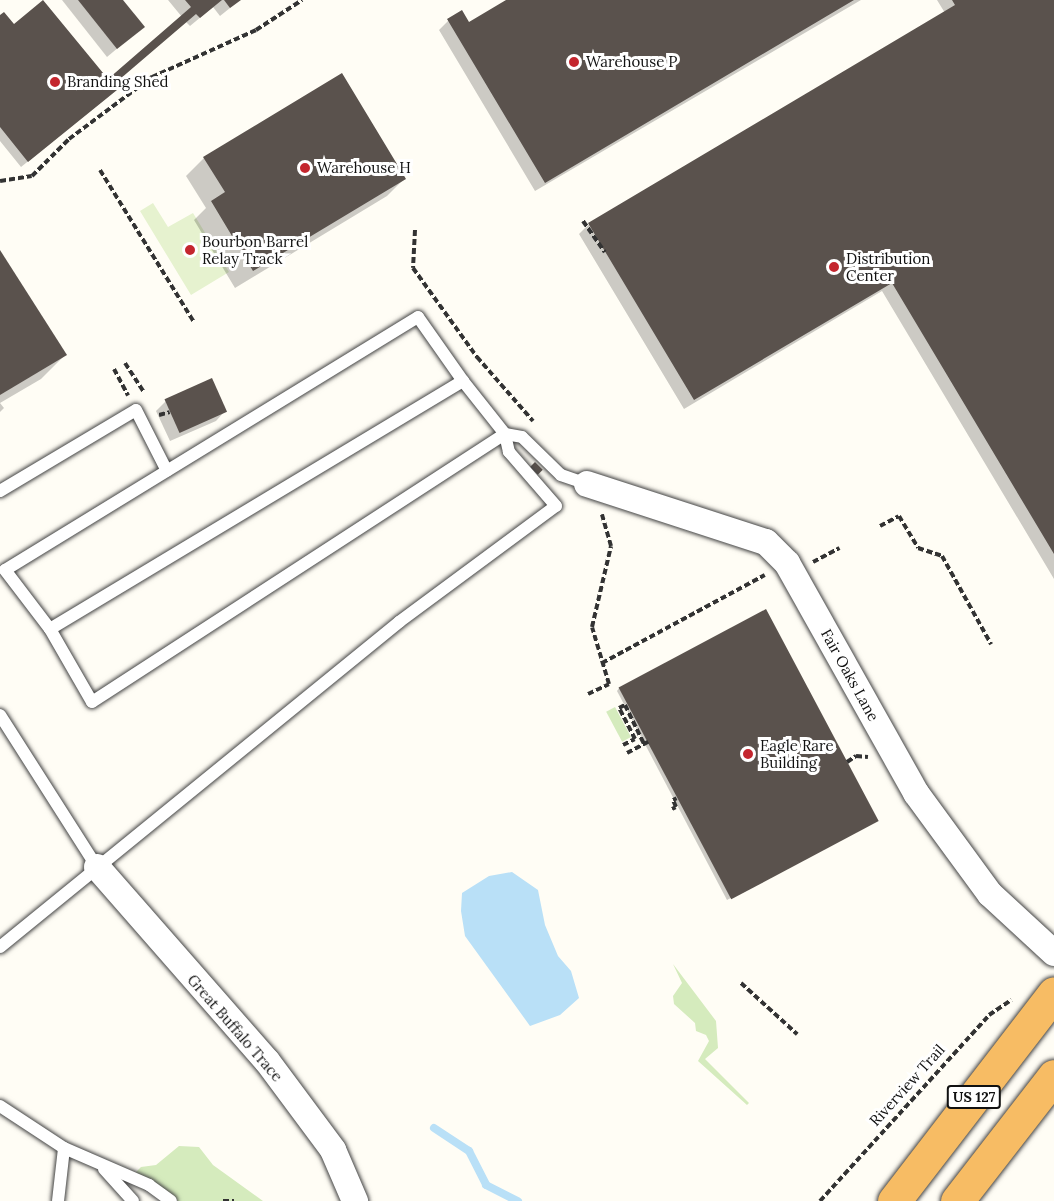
<!DOCTYPE html>
<style>
body{margin:0}
#map{position:relative;width:1054px;height:1201px;overflow:hidden;background:#fffdf5;font-family:Lora,serif}
div>[style]{position:absolute}
.green>*{inset:0;background:#d5ebbd;transform-origin:0 0}
.pitch>*{inset:0;background:#e6f2cf}
.water>*{inset:0;background:#b9e0f7}
.shadow>*{inset:0;background:#0003}
.stream>*{height:8px;margin:-4px;padding:0 4px;transform-origin:4px;border-radius:4px;background:#b9e0f7}
.building>*{inset:0;background:#5a524d;transform-origin:0 0}
.path>*{height:4px;margin-top:-2px;transform-origin:0;background:repeating-linear-gradient(90deg,#333 0 6px,transparent 0 9px)}
.roads{filter:drop-shadow(0 0 2px #444) drop-shadow(0 0 2px #444)}
.service>*{height:12px;margin:-6px;padding:0 6px;transform-origin:6px;border-radius:6px;background:#fff}
.minor>*{height:26px;margin:-13px;padding:0 13px;transform-origin:13px;border-radius:13px;background:#fff}
.trunk>*{height:33px;margin:-16.5px;padding:0 16.5px;transform-origin:16.5px;border-radius:16.5px;background:#f7bc64}
.dots>*{width:16px;height:16px;translate:-50% -50%;box-sizing:border-box;border:3px solid #fff;border-radius:50%}
span{translate:-50% -50%;white-space:nowrap;text-align:center;line-height:1.15;-webkit-text-stroke:6px #fff;paint-order:stroke}
.shield-label span{padding:2px 4px;background:#fff;border:2px solid;border-radius:4px;-webkit-text-stroke-width:0}
.shield-label{font-size:14px;color:#111;font-weight:700}
.poi-label{font-size:15px;color:#111}
.left{translate:0 -50%;text-align:left}
.street-label{font-size:15px;color:#111}
</style>
<div id="map">
<div class="green">
<div style="left:615px;top:707px;width:34px;height:10px;rotate:62deg"></div>
<div style="clip-path:polygon(673px 964px,716px 1021px,718px 1048px,705px 1059px,749px 1103px,747px 1105px,698px 1061px,709px 1041px,706px 1035px,696px 1031px,695px 1023px,674px 1004px,673px 996px,682px 983px)"></div>
<div style="clip-path:polygon(179px 1146px,199px 1147px,213px 1165px,263px 1201px,178px 1201px,136px 1172px,141px 1167px,156px 1165px)"></div>
</div>
<div class="pitch">
<div style="clip-path:polygon(153px 203px,168px 227px,193px 213px,229px 272px,191px 295px,140px 211px)"></div>
</div>
<div class="water">
<div style="clip-path:polygon(512px 872px,538px 890px,545px 925px,558px 956px,571px 971px,579px 998px,560px 1015px,530px 1026px,465px 936px,461px 911px,462px 893px,489px 876px)"></div>
</div>
<div class="shadow">
<div style="clip-path:polygon(62px 0,121px 0,143px 27px,107px 57px)"></div>
<div style="clip-path:polygon(168px 0,240px 0,220px 16px,213px 7px,190px 26px,186px 22px,111px 85px,109px 96px,21px 167px,0 141px,0 17px,108px 81px,182px 17px)"></div>
<div style="clip-path:polygon(509px 0,861px 0,535px 191px,439px 30px,448px 21px,469px 24px)"></div>
<div style="clip-path:polygon(937px 0,1054px 0,1054px 579px,882px 291px,684px 409px,579px 234px,588px 225px,945px 13px)"></div>
<div style="clip-path:polygon(204px 158px,404px 179px,387px 196px,235px 288px,194px 220px,206px 208px,186px 176px)"></div>
<div style="clip-path:polygon(0 252px,65px 355px,41px 379px,0 403px,4px 408px,0 412px)"></div>
<div style="clip-path:polygon(166px 401px,225px 411px,216px 421px,170px 441px,156px 411px)"></div>
<div style="clip-path:polygon(619px 688px,873px 823px,727px 900px,617px 691px)"></div>
</div>
<div class="stream">
<div style="left:434px;top:1128px;width:42px;rotate:33.3deg"></div>
<div style="left:469px;top:1151px;width:38px;rotate:63deg"></div>
<div style="left:486px;top:1185px;width:36px;rotate:27deg"></div>
</div>
<div class="building">
<div style="clip-path:polygon(43px 0,108px 79px,191px 7px,185px 0,222px 0,200px 18px,196px 14px,113px 85px,117px 90px,28px 162px,0 127px,0 15px,4px 12px,14px 24px)"></div>
<div style="clip-path:polygon(78px 0,123px 0,145px 27px,117px 49px)"></div>
<div style="clip-path:polygon(224px 0,241px 0,230px 8px)"></div>
<div style="clip-path:polygon(506px 0,854px 0,545px 183px,447px 19px,462px 10px,469px 22px)"></div>
<div style="clip-path:polygon(952px 0,1054px 0,1054px 554px,892px 283px,694px 400px,588px 223px,955px 5px)"></div>
<div style="clip-path:polygon(342px 73px,406px 179px,253px 271px,211px 201px,225px 192px,203px 157px)"></div>
<div style="clip-path:polygon(0 250px,67px 355px,0 395px)"></div>
<div style="left:212px;top:378px;width:37px;height:52px;rotate:66deg"></div>
<div style="left:535px;top:462px;width:11px;height:7px;rotate:45deg"></div>
<div style="left:766px;top:609px;width:240px;height:167px;rotate:62deg"></div>
</div>
<div class="path">
<div style="left:100px;top:170px;width:179px;rotate:58.3deg"></div>
<div style="left:0;top:181px;width:32px;rotate:-9deg"></div>
<div style="left:32px;top:176px;width:52px;rotate:-45deg"></div>
<div style="left:69px;top:139px;width:104px;rotate:-36.8deg"></div>
<div style="left:152px;top:77px;width:114px;rotate:-24.3deg"></div>
<div style="left:256px;top:30px;width:55px;rotate:-33.1deg"></div>
<div style="left:583px;top:221px;width:38px;rotate:55deg"></div>
<div style="left:415px;top:230px;width:38px;rotate:93deg"></div>
<div style="left:413px;top:268px;width:110px;rotate:54.3deg"></div>
<div style="left:477px;top:357px;width:85px;rotate:48.8deg"></div>
<div style="left:125px;top:363px;width:35px;rotate:57deg"></div>
<div style="left:114px;top:369px;width:30px;rotate:62deg"></div>
<div style="left:159px;top:415px;width:11px;rotate:-15deg"></div>
<div style="left:880px;top:526px;width:21px;rotate:-28deg"></div>
<div style="left:899px;top:516px;width:37px;rotate:59deg"></div>
<div style="left:918px;top:548px;width:25px;rotate:18deg"></div>
<div style="left:942px;top:556px;width:101px;rotate:60.9deg"></div>
<div style="left:813px;top:562px;width:30px;rotate:-28deg"></div>
<div style="left:602px;top:663px;width:185px;rotate:-28.4deg"></div>
<div style="left:588px;top:694px;width:23px;rotate:-25deg"></div>
<div style="left:609px;top:684px;width:59px;rotate:-106.6deg"></div>
<div style="left:592px;top:627px;width:83px;rotate:-76.8deg"></div>
<div style="left:611px;top:546px;width:33px;rotate:-106deg"></div>
<div style="left:623px;top:745px;width:13px;rotate:-27deg"></div>
<div style="left:635px;top:739px;width:35px;rotate:-117deg"></div>
<div style="left:619px;top:708px;width:7px;rotate:-27deg"></div>
<div style="left:625px;top:705px;width:43px;rotate:64deg"></div>
<div style="left:627px;top:753px;width:24px;rotate:-28deg"></div>
<div style="left:847px;top:762px;width:11px;rotate:-34deg"></div>
<div style="left:856px;top:756px;width:12px;rotate:5deg"></div>
<div style="left:672px;top:809px;width:4px;rotate:-27deg"></div>
<div style="left:676px;top:807px;width:8px;rotate:-113deg"></div>
<div style="left:673px;top:800px;width:4px;rotate:-27deg"></div>
<div style="left:741px;top:983px;width:76px;rotate:42.3deg"></div>
<div style="left:223px;top:1201px;width:11px"></div>
<div style="left:820px;top:1201px;width:251px;rotate:-47.7deg"></div>
<div style="left:989px;top:1015px;width:27px;rotate:-34deg"></div>
</div>
<div class="roads">
<div class="service">
<div style="left:0;top:491px;width:158px;rotate:-30.8deg"></div>
<div style="left:136px;top:410px;width:68px;rotate:63.1deg"></div>
<div style="left:50px;top:629px;width:482px;rotate:-31deg"></div>
<div style="left:463px;top:381px;width:78px;rotate:-125.1deg"></div>
<div style="left:418px;top:317px;width:484px;rotate:148.5deg"></div>
<div style="left:5px;top:570px;width:74px;rotate:52.7deg"></div>
<div style="left:50px;top:629px;width:84px;rotate:60.1deg"></div>
<div style="left:92px;top:702px;width:492px;rotate:-33deg"></div>
<div style="left:505px;top:434px;width:17px;rotate:10deg"></div>
<div style="left:522px;top:437px;width:54px;rotate:44.3deg"></div>
<div style="left:561px;top:475px;width:28px;rotate:19deg"></div>
<div style="left:0;top:715px;width:180px;rotate:57.5deg"></div>
<div style="left:0;top:947px;width:515px;rotate:-39.16deg"></div>
<div style="left:399px;top:622px;width:195px;rotate:-36.5deg"></div>
<div style="left:556px;top:506px;width:72px;rotate:-131deg"></div>
<div style="left:509px;top:452px;width:18px;rotate:-103deg"></div>
<div style="left:505px;top:434px;width:68px;rotate:-128.4deg"></div>
<div style="left:0;top:1106px;width:77px;rotate:33.3deg"></div>
<div style="left:64px;top:1148px;width:93px;rotate:23.5deg"></div>
<div style="left:149px;top:1185px;width:27px;rotate:36deg"></div>
<div style="left:104px;top:1169px;width:43px;rotate:47.8deg"></div>
<div style="left:58px;top:1201px;width:53px;rotate:-83.5deg"></div>
</div>
<div class="minor">
<div style="left:587px;top:484px;width:188px;rotate:18deg"></div>
<div style="left:766px;top:542px;width:30px;rotate:45deg"></div>
<div style="left:787px;top:563px;width:264px;rotate:60.7deg"></div>
<div style="left:916px;top:793px;width:125px;rotate:53.8deg"></div>
<div style="left:990px;top:894px;width:87px;rotate:42.7deg"></div>
<div style="left:97px;top:867px;width:258px;rotate:48.8deg"></div>
<div style="left:267px;top:1061px;width:111px;rotate:53.4deg"></div>
<div style="left:333px;top:1150px;width:56px;rotate:66.7deg"></div>
</div>
<div class="trunk">
<div style="left:894px;top:1201px;width:262px;rotate:-52.4deg"></div>
<div style="left:957px;top:1201px;width:158px;rotate:-52.2deg"></div>
</div>
</div>
<div class="dots">
<div style="left:574px;top:62px;background:#c4262e"></div>
<div style="left:55px;top:82px;background:#c4262e"></div>
<div style="left:305px;top:168px;background:#c4262e"></div>
<div style="left:190px;top:250px;background:#c4262e"></div>
<div style="left:834px;top:267px;background:#c4262e"></div>
<div style="left:748px;top:754px;background:#c4262e"></div>
</div>
<div class="shield-label">
<span style="left:974px;top:1097px">US 127</span>
</div>
<div class="poi-label">
<span class="left" style="left:586px;top:62px">Warehouse P</span>
<span class="left" style="left:67px;top:82px">Branding Shed</span>
<span class="left" style="left:317px;top:168px">Warehouse H</span>
<span class="left" style="left:202px;top:250px">Bourbon Barrel<br>Relay Track</span>
<span class="left" style="left:846px;top:267px">Distribution<br>Center</span>
<span class="left" style="left:760px;top:754px">Eagle Rare<br>Building</span>
</div>
<div class="street-label">
<span style="left:850px;top:675px;rotate:61deg">Fair Oaks Lane</span>
<span style="left:235px;top:1028px;rotate:49deg">Great Buffalo Trace</span>
<span style="left:907px;top:1085px;rotate:-48deg">Riverview Trail</span>
</div>
</div>
